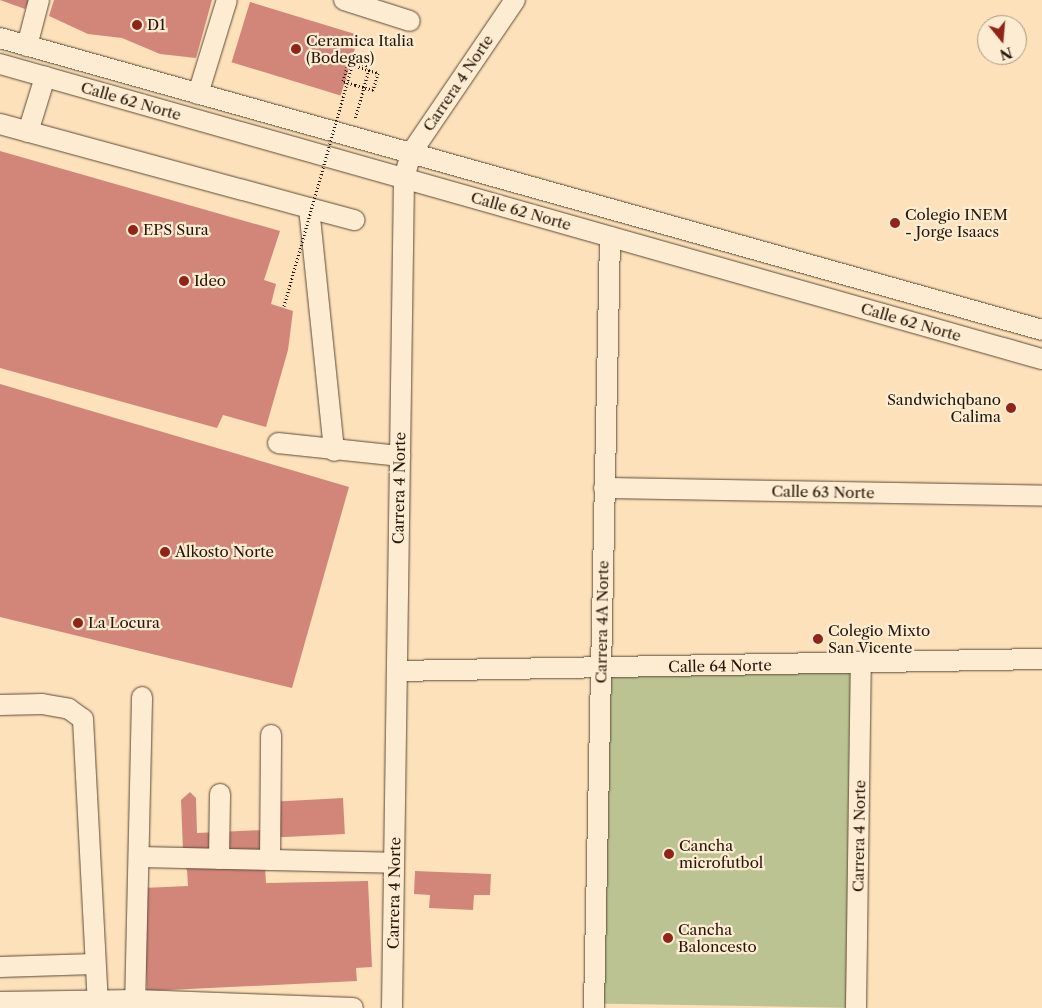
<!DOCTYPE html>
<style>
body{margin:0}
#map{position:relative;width:1042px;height:1008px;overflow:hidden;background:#fde1ba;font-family:"Libre Caslon Text",serif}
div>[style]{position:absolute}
.green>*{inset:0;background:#bcc392;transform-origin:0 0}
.building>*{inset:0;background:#d18679;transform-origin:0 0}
.path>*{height:3px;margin-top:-1.5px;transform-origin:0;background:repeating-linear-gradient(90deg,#25180a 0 1px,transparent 0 3.5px)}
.roads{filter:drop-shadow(0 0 1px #5b4a36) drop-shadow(0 0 1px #5b4a36)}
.minor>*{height:20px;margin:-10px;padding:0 10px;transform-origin:10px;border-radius:10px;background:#feecd2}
.path-bridge>*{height:3px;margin-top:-1.5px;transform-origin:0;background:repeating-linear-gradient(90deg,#25180a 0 1px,transparent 0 3.5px)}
.dots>*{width:14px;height:14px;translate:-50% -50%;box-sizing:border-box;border:2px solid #feecd2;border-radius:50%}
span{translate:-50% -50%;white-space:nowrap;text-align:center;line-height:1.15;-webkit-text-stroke:4.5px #feecd2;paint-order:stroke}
.poi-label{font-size:15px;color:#25180a}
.left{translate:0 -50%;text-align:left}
.right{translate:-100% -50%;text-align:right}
.street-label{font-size:15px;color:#25180a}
.north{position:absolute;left:977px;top:15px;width:50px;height:50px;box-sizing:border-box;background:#feecd2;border:1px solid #a79782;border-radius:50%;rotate:163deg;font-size:14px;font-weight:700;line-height:20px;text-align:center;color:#25180a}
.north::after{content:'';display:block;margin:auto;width:18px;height:22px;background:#8f2418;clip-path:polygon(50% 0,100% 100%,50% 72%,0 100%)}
</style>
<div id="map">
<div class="green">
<div style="left:861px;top:664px;width:344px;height:260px;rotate:91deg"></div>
</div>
<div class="building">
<div style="clip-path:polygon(0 0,29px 0,25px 9px)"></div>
<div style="clip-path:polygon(54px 0,212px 0,196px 58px,160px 54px,122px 38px,88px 34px,49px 16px)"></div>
<div style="left:250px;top:2px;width:114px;height:63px;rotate:17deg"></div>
<div style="clip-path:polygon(0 151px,280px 231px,264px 280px,276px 284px,271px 304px,293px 311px,288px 350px,266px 427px,223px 415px,217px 428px,0 368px)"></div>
<div style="clip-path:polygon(0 384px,349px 487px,292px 688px,0 617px)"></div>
<div style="clip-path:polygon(190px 792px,196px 798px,197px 833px,263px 830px,266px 883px,368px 881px,372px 967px,356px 968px,357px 981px,147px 991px,143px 888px,188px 886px,187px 870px,176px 858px,183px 851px,181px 800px)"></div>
<div style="left:343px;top:798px;width:36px;height:65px;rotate:87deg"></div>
<div style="clip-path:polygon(415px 871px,491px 874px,490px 895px,474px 895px,473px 910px,429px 908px,430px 895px,414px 894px)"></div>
</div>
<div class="path">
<div style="left:355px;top:85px;width:13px;rotate:-162deg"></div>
<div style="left:343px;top:81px;width:22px;rotate:-74deg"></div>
<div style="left:349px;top:60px;width:22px;rotate:16deg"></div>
<div style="left:370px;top:66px;width:55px;rotate:105.8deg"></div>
</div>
<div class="roads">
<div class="minor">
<div style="left:344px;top:0;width:69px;rotate:17.7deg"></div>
<div style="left:0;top:38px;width:1082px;rotate:15.65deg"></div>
<div style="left:27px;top:46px;width:48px;rotate:-75.4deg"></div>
<div style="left:0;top:64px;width:1083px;rotate:15.81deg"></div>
<div style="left:198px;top:94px;width:98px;rotate:-72.9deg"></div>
<div style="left:0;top:124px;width:320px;rotate:15.2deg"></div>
<div style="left:309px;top:208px;width:244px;rotate:84.1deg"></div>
<div style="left:28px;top:132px;width:58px;rotate:-72.8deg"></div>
<div style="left:309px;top:208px;width:47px;rotate:14.9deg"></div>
<div style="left:278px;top:443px;width:123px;rotate:6.1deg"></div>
<div style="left:604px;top:488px;width:438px;rotate:1deg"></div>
<div style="left:397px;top:671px;width:645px;rotate:-1.07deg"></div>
<div style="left:0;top:705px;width:42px;rotate:-1.4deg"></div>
<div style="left:42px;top:704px;width:27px;rotate:10deg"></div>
<div style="left:69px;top:709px;width:17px;rotate:36deg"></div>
<div style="left:83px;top:719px;width:289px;rotate:87deg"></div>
<div style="left:139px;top:857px;width:255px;rotate:1.3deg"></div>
<div style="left:219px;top:859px;width:65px;rotate:-89.1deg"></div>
<div style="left:270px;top:860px;width:125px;rotate:-89.5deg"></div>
<div style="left:0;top:967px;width:94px;rotate:-1.8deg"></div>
<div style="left:0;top:1002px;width:137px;rotate:-0.8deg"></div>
<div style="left:137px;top:1000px;width:216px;rotate:2.1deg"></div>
<div style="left:135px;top:1008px;width:311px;rotate:-88.7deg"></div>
<div style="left:392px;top:1008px;width:830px;rotate:-89.17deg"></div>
<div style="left:404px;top:178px;width:26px;rotate:-74deg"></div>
<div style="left:411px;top:153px;width:185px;rotate:-55.8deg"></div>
<div style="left:594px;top:1008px;width:771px;rotate:-88.81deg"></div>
<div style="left:856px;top:1008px;width:344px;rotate:-89.2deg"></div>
</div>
</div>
<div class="path-bridge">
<div style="left:284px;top:306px;width:250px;rotate:-74.2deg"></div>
<div style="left:352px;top:65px;width:27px;rotate:17deg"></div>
<div style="left:378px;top:73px;width:18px;rotate:106deg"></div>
<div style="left:373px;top:90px;width:19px;rotate:-164deg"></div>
</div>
<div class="dots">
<div style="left:137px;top:25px;background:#8f2418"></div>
<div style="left:296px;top:49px;background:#8f2418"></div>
<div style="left:895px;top:223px;background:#8f2418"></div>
<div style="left:133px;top:230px;background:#8f2418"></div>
<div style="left:184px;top:281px;background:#8f2418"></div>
<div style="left:1011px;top:408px;background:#8f2418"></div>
<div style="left:165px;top:552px;background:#8f2418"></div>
<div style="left:78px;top:623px;background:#8f2418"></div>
<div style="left:818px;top:639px;background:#8f2418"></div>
<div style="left:669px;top:854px;background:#8f2418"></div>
<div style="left:668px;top:938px;background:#8f2418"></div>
</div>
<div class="poi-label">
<span class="left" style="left:147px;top:25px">D1</span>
<span class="left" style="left:306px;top:49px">Ceramica Italia<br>(Bodegas)</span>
<span class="left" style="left:905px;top:223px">Colegio INEM<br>- Jorge Isaacs</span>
<span class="left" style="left:143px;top:230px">EPS Sura</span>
<span class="left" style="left:194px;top:281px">Ideo</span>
<span class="right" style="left:1001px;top:408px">Sandwichqbano<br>Calima</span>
<span class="left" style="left:175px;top:552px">Alkosto Norte</span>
<span class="left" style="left:88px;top:623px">La Locura</span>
<span class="left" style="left:828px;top:639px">Colegio Mixto<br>San Vicente</span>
<span class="left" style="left:679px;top:854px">Cancha<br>microfutbol</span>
<span class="left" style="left:678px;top:938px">Cancha<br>Baloncesto</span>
</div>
<div class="street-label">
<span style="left:458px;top:83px;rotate:-56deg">Carrera 4 Norte</span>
<span style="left:131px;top:101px;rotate:16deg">Calle 62 Norte</span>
<span style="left:521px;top:211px;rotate:16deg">Calle 62 Norte</span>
<span style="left:911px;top:322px;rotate:16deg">Calle 62 Norte</span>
<span style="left:399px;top:488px;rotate:-89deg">Carrera 4 Norte</span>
<span style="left:823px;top:492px;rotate:1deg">Calle 63 Norte</span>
<span style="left:602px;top:622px;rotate:-89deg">Carrera 4A Norte</span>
<span style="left:720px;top:666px;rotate:-1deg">Calle 64 Norte</span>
<span style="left:859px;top:836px;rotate:-89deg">Carrera 4 Norte</span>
<span style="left:394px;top:893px;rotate:-89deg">Carrera 4 Norte</span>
</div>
<div class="north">N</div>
</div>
